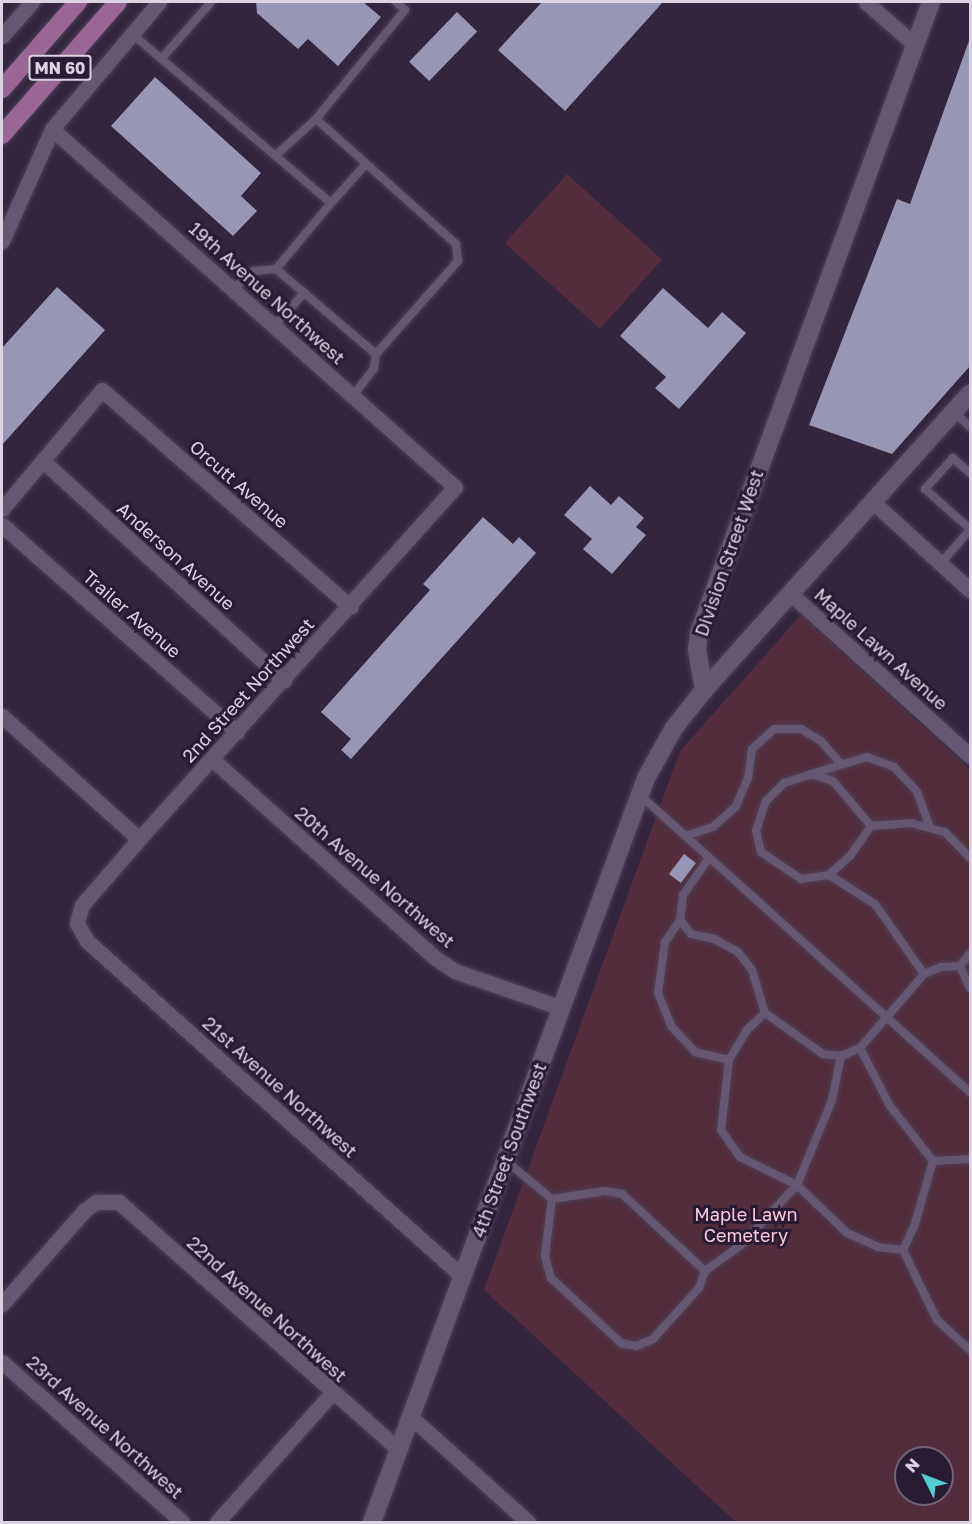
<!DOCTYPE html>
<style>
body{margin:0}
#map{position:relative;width:972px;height:1524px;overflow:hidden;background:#33253c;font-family:"Golos Text",sans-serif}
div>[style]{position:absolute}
.green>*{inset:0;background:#532d3b;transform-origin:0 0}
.building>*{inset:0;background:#9896b5;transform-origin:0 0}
.roads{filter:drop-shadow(0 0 2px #4d4155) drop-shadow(0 0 2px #4d4155)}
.lane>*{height:8px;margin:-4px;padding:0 4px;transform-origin:4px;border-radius:4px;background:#665771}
.street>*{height:15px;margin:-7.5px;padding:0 7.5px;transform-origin:7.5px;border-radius:7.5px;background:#665771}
.secondary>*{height:18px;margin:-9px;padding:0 9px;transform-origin:9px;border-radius:9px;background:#665771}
.primary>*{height:18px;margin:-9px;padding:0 9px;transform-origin:9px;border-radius:9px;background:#9a6696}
span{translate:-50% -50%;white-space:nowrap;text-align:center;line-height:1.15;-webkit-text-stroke:6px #291c32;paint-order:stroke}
.shield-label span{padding:2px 4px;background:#291c32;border:2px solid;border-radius:4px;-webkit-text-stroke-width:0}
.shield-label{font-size:16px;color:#dbd3e2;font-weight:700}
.street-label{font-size:18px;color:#dbd3e2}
.park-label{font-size:18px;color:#fdc9da}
.frame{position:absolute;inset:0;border:3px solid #dbd3e2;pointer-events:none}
.north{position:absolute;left:894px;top:1446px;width:60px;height:60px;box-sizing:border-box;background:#291c32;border:2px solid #706578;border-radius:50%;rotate:312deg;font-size:16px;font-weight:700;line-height:24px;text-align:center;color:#dbd3e2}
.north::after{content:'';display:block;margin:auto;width:21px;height:27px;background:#52cdd0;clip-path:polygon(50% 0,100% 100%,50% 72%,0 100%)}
</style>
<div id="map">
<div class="green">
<div style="left:567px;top:174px;width:128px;height:93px;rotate:42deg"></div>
<div style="clip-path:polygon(evenodd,801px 615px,970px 770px,970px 1522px,736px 1522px,484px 1290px,680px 751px,801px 615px,906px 1458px,942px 1458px,942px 1494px,906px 1494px,906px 1458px)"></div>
</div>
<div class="building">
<div style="clip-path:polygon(256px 2px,363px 2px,381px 17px,338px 66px,308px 39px,298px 49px,257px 13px)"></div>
<div style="clip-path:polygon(542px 2px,663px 2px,565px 111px,498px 50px)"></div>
<div style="left:457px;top:12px;width:28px;height:69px;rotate:44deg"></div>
<div style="clip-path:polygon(969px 41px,970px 366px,892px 454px,809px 425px,897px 199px,910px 204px)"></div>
<div style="clip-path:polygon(155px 77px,261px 173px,241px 196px,257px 211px,233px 236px,111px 126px)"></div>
<div style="clip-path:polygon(57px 287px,105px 330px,2px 445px,2px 348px)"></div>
<div style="clip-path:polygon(663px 288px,708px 328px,722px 312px,746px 333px,679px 409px,655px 388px,666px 377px,620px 336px)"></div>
<div style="clip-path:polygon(590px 486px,611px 505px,619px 496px,644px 518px,636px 527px,646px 535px,612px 574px,583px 549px,592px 539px,564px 515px)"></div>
<div style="clip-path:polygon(483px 517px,513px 544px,519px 537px,536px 553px,351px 759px,341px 750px,351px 739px,321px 712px,430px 590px,423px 584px)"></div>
<div style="left:684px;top:854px;width:15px;height:25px;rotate:37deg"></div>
</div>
<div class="roads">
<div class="lane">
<div style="left:131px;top:33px;width:262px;rotate:40.4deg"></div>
<div style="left:331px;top:203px;width:86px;rotate:129.8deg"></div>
<div style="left:276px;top:269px;width:131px;rotate:40.4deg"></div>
<div style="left:376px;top:354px;width:124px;rotate:-48.6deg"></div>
<div style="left:458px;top:261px;width:17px;rotate:-97deg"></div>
<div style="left:456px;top:244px;width:188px;rotate:-138.2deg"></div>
<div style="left:316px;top:119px;width:141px;rotate:-50.8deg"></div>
<div style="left:405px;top:10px;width:12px;rotate:-138deg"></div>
<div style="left:162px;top:58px;width:74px;rotate:-48.8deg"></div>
<div style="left:276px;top:155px;width:54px;rotate:-42deg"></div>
<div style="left:331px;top:203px;width:52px;rotate:-48.1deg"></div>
<div style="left:233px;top:289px;width:28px;rotate:-41deg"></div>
<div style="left:254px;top:271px;width:22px;rotate:-5deg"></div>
<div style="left:274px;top:326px;width:45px;rotate:-47.7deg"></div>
<div style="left:353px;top:396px;width:35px;rotate:-53deg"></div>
<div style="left:374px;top:368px;width:14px;rotate:-82deg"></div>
<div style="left:954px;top:412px;width:22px;rotate:43deg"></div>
<div style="left:970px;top:473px;width:23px;rotate:-139deg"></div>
<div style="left:953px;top:458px;width:42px;rotate:132.1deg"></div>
<div style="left:925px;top:489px;width:60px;rotate:41.6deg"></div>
<div style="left:941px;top:563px;width:44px;rotate:-48.7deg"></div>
<div style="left:811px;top:774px;width:23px;rotate:18deg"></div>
<div style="left:833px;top:781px;width:59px;rotate:49.8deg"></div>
<div style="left:871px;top:826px;width:35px;rotate:125deg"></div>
<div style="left:851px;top:855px;width:30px;rotate:138deg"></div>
<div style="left:829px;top:875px;width:28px;rotate:172deg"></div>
<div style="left:801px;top:879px;width:48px;rotate:-146deg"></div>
<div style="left:761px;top:852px;width:22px;rotate:-103deg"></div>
<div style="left:756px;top:831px;width:32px;rotate:-72deg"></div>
<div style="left:766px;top:801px;width:25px;rotate:-45deg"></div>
<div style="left:784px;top:783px;width:28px;rotate:-18deg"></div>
<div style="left:811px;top:774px;width:59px;rotate:-16.9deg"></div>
<div style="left:867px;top:757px;width:29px;rotate:20deg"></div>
<div style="left:894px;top:767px;width:34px;rotate:47deg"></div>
<div style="left:917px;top:792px;width:38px;rotate:70deg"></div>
<div style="left:641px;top:796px;width:443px;rotate:42deg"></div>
<div style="left:871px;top:826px;width:40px;rotate:-4.3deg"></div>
<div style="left:911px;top:823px;width:35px;rotate:15deg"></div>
<div style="left:945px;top:832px;width:36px;rotate:46deg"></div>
<div style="left:685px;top:836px;width:29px;rotate:-18deg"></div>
<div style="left:713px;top:827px;width:31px;rotate:-42deg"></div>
<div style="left:736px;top:806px;width:30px;rotate:-67deg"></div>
<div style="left:748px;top:778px;width:29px;rotate:-82deg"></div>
<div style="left:752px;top:749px;width:30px;rotate:-42deg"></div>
<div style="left:774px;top:729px;width:27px"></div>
<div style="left:801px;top:729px;width:23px;rotate:31deg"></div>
<div style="left:821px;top:741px;width:28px;rotate:49deg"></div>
<div style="left:829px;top:875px;width:54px;rotate:32.2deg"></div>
<div style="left:875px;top:904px;width:85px;rotate:55deg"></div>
<div style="left:680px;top:920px;width:27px;rotate:124deg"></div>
<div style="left:665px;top:942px;width:51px;rotate:97.8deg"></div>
<div style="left:658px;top:993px;width:37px;rotate:68deg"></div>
<div style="left:672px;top:1027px;width:34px;rotate:47deg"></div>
<div style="left:695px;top:1052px;width:35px;rotate:13deg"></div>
<div style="left:960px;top:966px;width:16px;rotate:-52deg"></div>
<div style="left:765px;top:1013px;width:25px;rotate:137deg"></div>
<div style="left:747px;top:1030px;width:35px;rotate:121deg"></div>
<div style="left:729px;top:1060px;width:70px;rotate:96.5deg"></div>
<div style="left:721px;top:1130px;width:33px;rotate:55deg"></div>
<div style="left:740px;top:1157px;width:64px;rotate:26.2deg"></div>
<div style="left:797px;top:1185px;width:69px;rotate:43.8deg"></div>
<div style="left:847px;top:1233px;width:34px;rotate:24deg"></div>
<div style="left:878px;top:1247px;width:25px;rotate:7deg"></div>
<div style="left:903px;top:1250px;width:29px;rotate:-65deg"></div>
<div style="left:915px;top:1224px;width:66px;rotate:-74.1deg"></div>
<div style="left:933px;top:1161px;width:70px;rotate:-128deg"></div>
<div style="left:890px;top:1106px;width:65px;rotate:-117.3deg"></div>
<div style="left:860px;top:1048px;width:21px;rotate:157deg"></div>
<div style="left:860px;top:1048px;width:98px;rotate:-49.1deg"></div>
<div style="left:924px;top:974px;width:18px;rotate:-22deg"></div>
<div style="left:941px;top:967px;width:19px;rotate:-3deg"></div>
<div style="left:960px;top:966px;width:24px;rotate:66deg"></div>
<div style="left:506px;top:1161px;width:60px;rotate:39.6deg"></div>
<div style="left:552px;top:1199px;width:57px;rotate:97deg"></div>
<div style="left:545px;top:1256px;width:23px;rotate:75deg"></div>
<div style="left:551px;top:1278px;width:96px;rotate:42.9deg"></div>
<div style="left:621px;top:1343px;width:15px;rotate:11deg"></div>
<div style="left:636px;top:1346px;width:18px;rotate:-22deg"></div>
<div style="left:653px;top:1339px;width:69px;rotate:-48deg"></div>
<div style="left:699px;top:1288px;width:18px;rotate:-71deg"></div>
<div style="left:705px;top:1271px;width:113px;rotate:-137.1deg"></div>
<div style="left:622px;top:1194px;width:17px;rotate:-170deg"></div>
<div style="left:605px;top:1191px;width:54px;rotate:171.4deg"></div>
<div style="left:933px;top:1161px;width:37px;rotate:-3deg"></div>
<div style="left:903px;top:1250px;width:78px;rotate:64.1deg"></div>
<div style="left:937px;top:1320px;width:45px;rotate:42.3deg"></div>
<div style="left:705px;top:1271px;width:44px;rotate:-35.8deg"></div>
<div style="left:741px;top:1245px;width:82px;rotate:-47deg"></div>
<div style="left:797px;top:1185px;width:92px;rotate:-67.6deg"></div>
<div style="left:832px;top:1100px;width:45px;rotate:-78.4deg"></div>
<div style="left:841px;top:1056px;width:18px;rotate:-174deg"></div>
<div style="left:823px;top:1054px;width:71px;rotate:-144.7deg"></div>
<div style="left:765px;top:1013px;width:45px;rotate:-106.8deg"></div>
<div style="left:752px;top:970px;width:23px;rotate:-128deg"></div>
<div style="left:738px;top:952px;width:26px;rotate:-151deg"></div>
<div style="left:715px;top:939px;width:25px;rotate:-168deg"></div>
<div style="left:691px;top:934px;width:18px;rotate:-128deg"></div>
<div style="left:680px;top:920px;width:25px;rotate:-83deg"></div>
<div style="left:683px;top:895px;width:45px;rotate:-54.9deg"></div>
</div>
<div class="street">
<div style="left:866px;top:2px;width:65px;rotate:41.3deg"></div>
<div style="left:2px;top:36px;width:45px;rotate:-48.6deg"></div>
<div style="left:52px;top:129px;width:539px;rotate:41.62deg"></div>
<div style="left:455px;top:487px;width:473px;rotate:131.9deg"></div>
<div style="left:139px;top:839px;width:87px;rotate:130.8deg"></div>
<div style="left:82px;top:905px;width:19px;rotate:106deg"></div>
<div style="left:77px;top:923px;width:21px;rotate:61deg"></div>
<div style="left:87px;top:941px;width:503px;rotate:41.78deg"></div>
<div style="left:2px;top:241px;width:123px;rotate:-65.9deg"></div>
<div style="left:52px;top:129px;width:166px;rotate:-49.9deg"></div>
<div style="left:43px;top:461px;width:326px;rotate:42.3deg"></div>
<div style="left:874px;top:503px;width:130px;rotate:42.2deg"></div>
<div style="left:2px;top:509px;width:155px;rotate:-50deg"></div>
<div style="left:102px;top:390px;width:330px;rotate:41.1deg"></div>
<div style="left:2px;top:525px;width:313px;rotate:41.4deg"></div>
<div style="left:792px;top:595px;width:240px;rotate:42.1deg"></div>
<div style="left:2px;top:716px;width:184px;rotate:41.9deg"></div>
<div style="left:212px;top:759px;width:299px;rotate:41.7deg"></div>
<div style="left:435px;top:958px;width:24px;rotate:33deg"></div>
<div style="left:455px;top:971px;width:113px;rotate:19.1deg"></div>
<div style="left:2px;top:1304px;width:125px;rotate:-48.6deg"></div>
<div style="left:85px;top:1210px;width:14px;rotate:-36deg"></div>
<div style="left:96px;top:1202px;width:23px"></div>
<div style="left:119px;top:1202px;width:373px;rotate:41.5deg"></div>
<div style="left:2px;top:1362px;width:241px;rotate:41.6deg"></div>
<div style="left:411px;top:1417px;width:157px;rotate:41.9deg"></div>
<div style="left:217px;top:1522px;width:171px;rotate:-48.3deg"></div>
</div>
<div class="secondary">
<div style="left:931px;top:2px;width:672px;rotate:110.19deg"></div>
<div style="left:699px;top:633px;width:17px;rotate:97deg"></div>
<div style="left:697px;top:650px;width:41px;rotate:80.1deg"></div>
<div style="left:704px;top:690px;width:398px;rotate:-48.1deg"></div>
<div style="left:372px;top:1522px;width:793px;rotate:-69.78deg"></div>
<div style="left:646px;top:778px;width:57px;rotate:-60.8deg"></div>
<div style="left:674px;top:728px;width:48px;rotate:-51.7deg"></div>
</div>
<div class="primary">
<div style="left:2px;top:89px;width:116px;rotate:-48.9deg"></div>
<div style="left:2px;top:135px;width:176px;rotate:-48.9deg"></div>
</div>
</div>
<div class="shield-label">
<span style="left:60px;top:68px">MN 60</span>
</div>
<div class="street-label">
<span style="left:267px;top:293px;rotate:42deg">19th Avenue Northwest</span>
<span style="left:239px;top:484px;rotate:41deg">Orcutt Avenue</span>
<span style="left:729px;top:553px;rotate:-71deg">Division Street West</span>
<span style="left:176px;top:556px;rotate:42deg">Anderson Avenue</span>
<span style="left:132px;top:614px;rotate:41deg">Trailer Avenue</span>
<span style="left:881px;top:649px;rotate:42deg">Maple Lawn Avenue</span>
<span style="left:248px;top:690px;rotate:-48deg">2nd Street Northwest</span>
<span style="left:375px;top:877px;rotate:41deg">20th Avenue Northwest</span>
<span style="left:280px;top:1087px;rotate:42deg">21st Avenue Northwest</span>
<span style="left:509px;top:1150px;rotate:-70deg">4th Street Southwest</span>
<span style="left:267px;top:1309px;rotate:42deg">22nd Avenue Northwest</span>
<span style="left:105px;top:1427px;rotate:42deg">23rd Avenue Northwest</span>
</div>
<div class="park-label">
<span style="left:746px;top:1225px">Maple Lawn<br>Cemetery</span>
</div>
<div class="frame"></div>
<div class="north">N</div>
</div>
